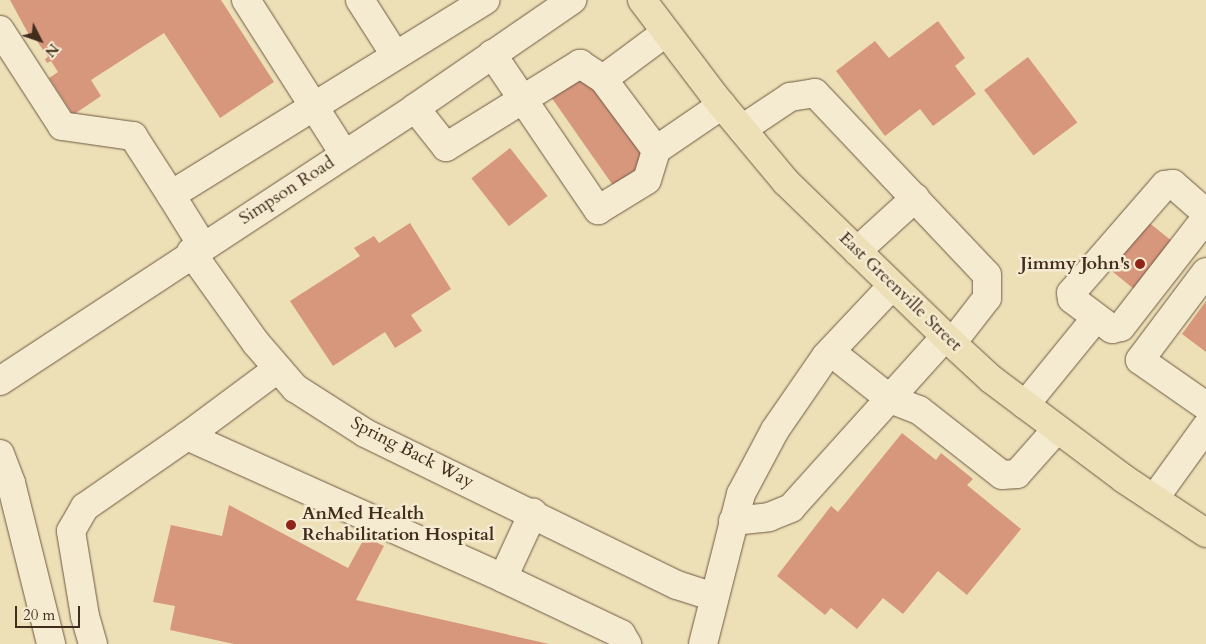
<!DOCTYPE html>
<style>
body{margin:0}
#map{position:relative;width:1206px;height:644px;overflow:hidden;background:#eee0b6;font-family:Cardo,serif}
div>[style]{position:absolute}
.building>*{inset:0;background:#d7977c;transform-origin:0 0}
.roads{filter:drop-shadow(0 0 1px #6d5944) drop-shadow(0 0 1px #6d5944)}
.minor>*{height:28px;margin:-14px;padding:0 14px;transform-origin:14px;border-radius:14px;background:#f4ebd0}
.major>*{height:28px;margin:-14px;padding:0 14px;transform-origin:14px;border-radius:14px;background:#eee0b6}
.dots>*{width:14px;height:14px;translate:-50% -50%;box-sizing:border-box;border:2px solid #f4ebd0;border-radius:50%}
span{translate:-50% -50%;white-space:nowrap;text-align:center;line-height:1.15;-webkit-text-stroke:5px #f4ebd0;paint-order:stroke}
.street-label{font-size:18px;color:#422c1e}
.poi-label{font-size:18px;color:#422c1e;font-weight:700}
.right{translate:-100% -50%;text-align:right}
.left{translate:0 -50%;text-align:left}
.north{position:absolute;left:15px;top:15px;width:50px;height:50px;-webkit-text-stroke:4px #f4ebd0;paint-order:stroke;rotate:131deg;font-size:14px;font-weight:700;line-height:20px;text-align:center;color:#422c1e}
.north::after{content:'';display:block;margin:auto;width:18px;height:22px;background:#422c1e;clip-path:polygon(50% 0,100% 100%,50% 72%,0 100%)}
.scale{position:absolute;left:15px;top:606px;width:65px;height:22px;box-sizing:border-box;border:2px solid #422c1e;border-top:0;padding-left:6px;font-size:15px;line-height:18px;white-space:nowrap;color:#422c1e;-webkit-text-stroke:4px #f4ebd0;paint-order:stroke}
</style>
<div id="map">
<div class="building">
<div style="clip-path:polygon(10px 0,221px 0,274px 82px,220px 118px,164px 33px,91px 80px,101px 96px,73px 115px,49px 78px,58px 72px,51px 61px,47px 63px,45px 59px,48px 57px,32px 34px,29px 35px)"></div>
<div style="clip-path:polygon(938px 21px,965px 58px,955px 66px,976px 94px,933px 126px,920px 109px,885px 136px,836px 71px,875px 41px,889px 58px)"></div>
<div style="left:1028px;top:57px;width:82px;height:55px;rotate:53deg"></div>
<div style="left:582px;top:68px;width:115px;height:42px;rotate:55deg"></div>
<div style="left:510px;top:148px;width:61px;height:49px;rotate:52deg"></div>
<div style="left:1147px;top:221px;width:41px;height:61px;rotate:39deg"></div>
<div style="clip-path:polygon(410px 223px,451px 289px,411px 315px,422px 331px,395px 348px,385px 332px,333px 366px,290px 301px,360px 256px,354px 248px,374px 236px,379px 243px)"></div>
<div style="clip-path:polygon(1206px 301px,1206px 352px,1182px 334px)"></div>
<div style="clip-path:polygon(902px 433px,936px 460px,941px 453px,973px 479px,967px 485px,1021px 529px,967px 595px,938px 571px,903px 614px,883px 598px,857px 629px,831px 608px,825px 615px,777px 576px,831px 506px,838px 512px)"></div>
<div style="clip-path:polygon(229px 505px,348px 568px,365px 537px,384px 546px,356px 600px,549px 644px,234px 644px,170px 630px,175px 606px,153px 602px,171px 525px,222px 536px)"></div>
</div>
<div class="roads">
<div class="minor">
<div style="left:246px;top:0;width:183px;rotate:57.5deg"></div>
<div style="left:360px;top:0;width:65px;rotate:57.5deg"></div>
<div style="left:0;top:30px;width:114px;rotate:57.1deg"></div>
<div style="left:62px;top:126px;width:72px;rotate:8deg"></div>
<div style="left:133px;top:136px;width:70px;rotate:57.2deg"></div>
<div style="left:665px;top:33px;width:77px;rotate:143.4deg"></div>
<div style="left:603px;top:79px;width:89px;rotate:53.3deg"></div>
<div style="left:656px;top:150px;width:80px;rotate:-34.3deg"></div>
<div style="left:492px;top:54px;width:189px;rotate:55.8deg"></div>
<div style="left:598px;top:210px;width:57px;rotate:-31.5deg"></div>
<div style="left:647px;top:180px;width:31px;rotate:-73deg"></div>
<div style="left:415px;top:108px;width:50px;rotate:51.5deg"></div>
<div style="left:446px;top:147px;width:158px;rotate:-31.8deg"></div>
<div style="left:580px;top:64px;width:27px;rotate:33deg"></div>
<div style="left:742px;top:129px;width:58px;rotate:-33.7deg"></div>
<div style="left:790px;top:97px;width:25px;rotate:-9deg"></div>
<div style="left:815px;top:93px;width:250px;rotate:46.6deg"></div>
<div style="left:987px;top:275px;width:23px;rotate:90deg"></div>
<div style="left:987px;top:298px;width:57px;rotate:127.9deg"></div>
<div style="left:1206px;top:213px;width:44px;rotate:-138.7deg"></div>
<div style="left:1173px;top:184px;width:8px;rotate:173deg"></div>
<div style="left:1165px;top:185px;width:143px;rotate:131deg"></div>
<div style="left:1071px;top:293px;width:6px;rotate:81deg"></div>
<div style="left:1072px;top:299px;width:50px;rotate:36.9deg"></div>
<div style="left:1112px;top:329px;width:9px;rotate:-13deg"></div>
<div style="left:1121px;top:327px;width:138px;rotate:-52.1deg"></div>
<div style="left:202px;top:245px;width:59px;rotate:-121.8deg"></div>
<div style="left:171px;top:195px;width:370px;rotate:-31.8deg"></div>
<div style="left:857px;top:251px;width:79px;rotate:-42.4deg"></div>
<div style="left:191px;top:252px;width:112px;rotate:54.5deg"></div>
<div style="left:256px;top:343px;width:60px;rotate:49.1deg"></div>
<div style="left:295px;top:388px;width:83px;rotate:32.7deg"></div>
<div style="left:365px;top:433px;width:347px;rotate:26deg"></div>
<div style="left:677px;top:585px;width:39px;rotate:18deg"></div>
<div style="left:1206px;top:272px;width:110px;rotate:126.9deg"></div>
<div style="left:1140px;top:360px;width:80px;rotate:34.9deg"></div>
<div style="left:831px;top:352px;width:75px;rotate:38.5deg"></div>
<div style="left:890px;top:399px;width:31px;rotate:21deg"></div>
<div style="left:919px;top:410px;width:105px;rotate:38.1deg"></div>
<div style="left:1002px;top:475px;width:15px;rotate:-4deg"></div>
<div style="left:1017px;top:474px;width:60px;rotate:-48.4deg"></div>
<div style="left:276px;top:370px;width:111px;rotate:143.4deg"></div>
<div style="left:187px;top:436px;width:346px;rotate:24.2deg"></div>
<div style="left:503px;top:578px;width:72px;rotate:-65.2deg"></div>
<div style="left:0;top:381px;width:497px;rotate:-33.3deg"></div>
<div style="left:415px;top:108px;width:191px;rotate:-34.5deg"></div>
<div style="left:1025px;top:405px;width:112px;rotate:-50.8deg"></div>
<div style="left:0;top:454px;width:31px;rotate:69deg"></div>
<div style="left:11px;top:483px;width:166px;rotate:76deg"></div>
<div style="left:1154px;top:499px;width:89px;rotate:-54.2deg"></div>
<div style="left:733px;top:521px;width:36px;rotate:-6deg"></div>
<div style="left:769px;top:517px;width:24px;rotate:-22deg"></div>
<div style="left:791px;top:508px;width:232px;rotate:-48deg"></div>
<div style="left:503px;top:578px;width:131px;rotate:25.4deg"></div>
<div style="left:621px;top:634px;width:12px;rotate:59deg"></div>
<div style="left:93px;top:644px;width:29px;rotate:-106deg"></div>
<div style="left:85px;top:616px;width:86px;rotate:-99.4deg"></div>
<div style="left:71px;top:531px;width:28px;rotate:-60deg"></div>
<div style="left:85px;top:507px;width:124px;rotate:-34.8deg"></div>
<div style="left:703px;top:644px;width:155px;rotate:-75.8deg"></div>
<div style="left:741px;top:494px;width:72px;rotate:-62deg"></div>
<div style="left:775px;top:430px;width:90px;rotate:-55.4deg"></div>
<div style="left:826px;top:356px;width:96px;rotate:-46.7deg"></div>
</div>
<div class="major">
<div style="left:642px;top:0;width:123px;rotate:52.9deg"></div>
<div style="left:716px;top:98px;width:109px;rotate:50.2deg"></div>
<div style="left:786px;top:182px;width:231px;rotate:44.1deg"></div>
<div style="left:952px;top:343px;width:53px;rotate:42.7deg"></div>
<div style="left:991px;top:379px;width:166px;rotate:36.9deg"></div>
<div style="left:1124px;top:479px;width:98px;rotate:33.4deg"></div>
</div>
</div>
<div class="dots">
<div style="left:1140px;top:264px;background:#8f2418"></div>
<div style="left:291px;top:525px;background:#8f2418"></div>
</div>
<div class="street-label">
<span style="left:287px;top:191px;rotate:-33deg">Simpson Road</span>
<span style="left:900px;top:292px;rotate:44deg">East Greenville Street</span>
<span style="left:412px;top:453px;rotate:27deg">Spring Back Way</span>
</div>
<div class="poi-label">
<span class="right" style="left:1130px;top:264px">Jimmy John's</span>
<span class="left" style="left:302px;top:525px">AnMed Health<br>Rehabilitation Hospital</span>
</div>
<div class="north">N</div>
<div class="scale">20 m</div>
</div>
